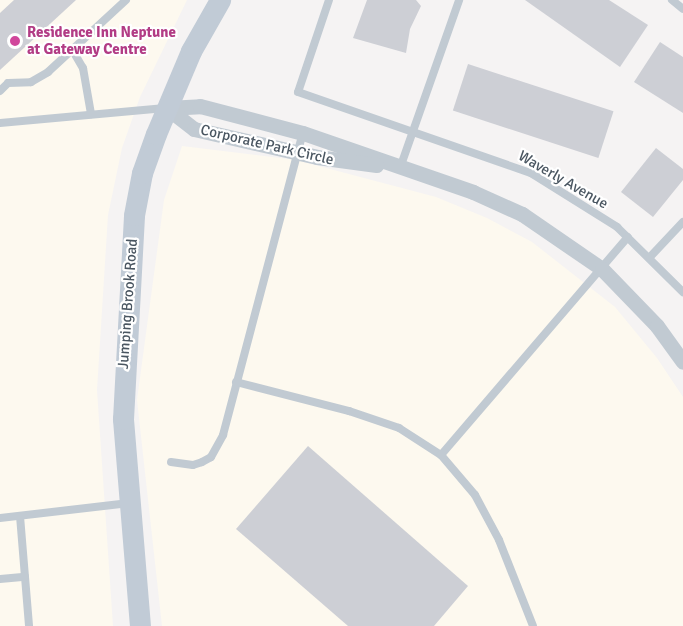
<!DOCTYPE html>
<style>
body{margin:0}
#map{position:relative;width:683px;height:626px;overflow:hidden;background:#f5f3f3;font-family:Signika,sans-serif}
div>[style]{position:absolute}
.commercial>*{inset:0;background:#fdf9ef}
.building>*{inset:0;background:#cdcfd5;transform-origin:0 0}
.lane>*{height:8px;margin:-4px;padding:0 4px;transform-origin:4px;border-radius:4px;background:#c1cad2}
.street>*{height:15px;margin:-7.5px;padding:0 7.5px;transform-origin:7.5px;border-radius:7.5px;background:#c1cad2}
.secondary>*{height:21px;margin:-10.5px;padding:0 10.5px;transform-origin:10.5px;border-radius:10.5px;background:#c1cbd6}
.dots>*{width:16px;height:16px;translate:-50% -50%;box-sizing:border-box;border:3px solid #fff;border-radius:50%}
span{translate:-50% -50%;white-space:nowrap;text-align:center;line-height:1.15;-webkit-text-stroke:4.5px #fff;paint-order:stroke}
.hotel-label{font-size:15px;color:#b23c85;font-weight:700}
.left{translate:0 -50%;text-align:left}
.street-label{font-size:15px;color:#4a5661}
</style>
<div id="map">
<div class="commercial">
<div style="clip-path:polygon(0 0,187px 0,140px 97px,122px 148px,108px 215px,97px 390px,113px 626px,0 626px)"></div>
<div style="clip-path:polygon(182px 146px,296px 160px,436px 197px,487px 218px,532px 242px,615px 307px,657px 358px,683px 397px,683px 626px,162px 626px,137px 400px,164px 200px)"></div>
</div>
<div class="building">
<div style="clip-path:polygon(14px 0,76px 0,0 70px,0 13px)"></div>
<div style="clip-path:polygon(367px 0,416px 0,421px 6px,410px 29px,406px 53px,353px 38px)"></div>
<div style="clip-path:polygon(525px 0,609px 0,648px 25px,620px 67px)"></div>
<div style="clip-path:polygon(660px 42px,683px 57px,683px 113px,634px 82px)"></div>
<div style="left:468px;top:64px;width:153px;height:49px;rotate:18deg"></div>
<div style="clip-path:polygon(656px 148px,683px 169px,683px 180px,653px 217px,621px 192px)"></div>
<div style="clip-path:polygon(308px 446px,468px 586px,434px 626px,348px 626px,236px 529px)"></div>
</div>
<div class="lane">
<div style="left:329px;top:0;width:97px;rotate:108.6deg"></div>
<div style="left:298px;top:92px;width:247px;rotate:19.2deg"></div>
<div style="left:531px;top:173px;width:102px;rotate:32.1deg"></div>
<div style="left:617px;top:227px;width:93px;rotate:44.6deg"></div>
<div style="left:672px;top:0;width:14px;rotate:39deg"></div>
<div style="left:73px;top:51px;width:20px;rotate:60deg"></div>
<div style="left:83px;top:68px;width:47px;rotate:80.1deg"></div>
<div style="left:0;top:91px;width:11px;rotate:-45deg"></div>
<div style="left:8px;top:83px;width:23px;rotate:-2deg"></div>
<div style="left:31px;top:82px;width:20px;rotate:-30deg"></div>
<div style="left:48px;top:72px;width:106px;rotate:-42.7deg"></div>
<div style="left:0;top:123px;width:166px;rotate:-5.2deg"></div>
<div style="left:400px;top:168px;width:178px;rotate:-70.6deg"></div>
<div style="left:650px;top:257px;width:48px;rotate:-46.7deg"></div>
<div style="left:236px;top:382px;width:117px;rotate:14.4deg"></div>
<div style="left:349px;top:411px;width:53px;rotate:18.8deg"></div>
<div style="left:399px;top:428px;width:50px;rotate:32.7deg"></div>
<div style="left:441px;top:455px;width:52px;rotate:49.6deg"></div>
<div style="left:475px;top:495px;width:51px;rotate:61.9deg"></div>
<div style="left:499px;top:540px;width:92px;rotate:68.4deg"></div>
<div style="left:441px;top:455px;width:287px;rotate:-49.4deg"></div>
<div style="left:171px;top:462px;width:22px;rotate:8deg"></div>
<div style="left:193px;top:465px;width:9px;rotate:-18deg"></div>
<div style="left:202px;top:462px;width:10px;rotate:-29deg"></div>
<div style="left:211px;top:457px;width:25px;rotate:-61deg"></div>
<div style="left:223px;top:435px;width:312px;rotate:-75.2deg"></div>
<div style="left:20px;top:516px;width:110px;rotate:85.3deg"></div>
<div style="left:0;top:518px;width:130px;rotate:-6.6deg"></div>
<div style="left:0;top:579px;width:25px;rotate:-5deg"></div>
</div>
<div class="street">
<div style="left:167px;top:108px;width:33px;rotate:-3deg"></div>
<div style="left:200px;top:106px;width:106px;rotate:14.7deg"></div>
<div style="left:303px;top:133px;width:180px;rotate:19.1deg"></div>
<div style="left:473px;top:192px;width:54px;rotate:24.2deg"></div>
<div style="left:522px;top:214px;width:97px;rotate:34.5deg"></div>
<div style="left:602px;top:269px;width:79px;rotate:46deg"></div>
<div style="left:657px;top:326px;width:44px;rotate:54.2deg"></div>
<div style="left:167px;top:108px;width:34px;rotate:38deg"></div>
<div style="left:194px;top:129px;width:126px;rotate:12.8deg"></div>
<div style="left:317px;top:157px;width:60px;rotate:7.7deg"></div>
</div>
<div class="secondary">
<div style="left:140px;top:626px;width:208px;rotate:-94.7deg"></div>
<div style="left:123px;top:419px;width:204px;rotate:-86.9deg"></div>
<div style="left:134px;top:215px;width:43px;rotate:-79.2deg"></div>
<div style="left:142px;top:173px;width:41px;rotate:-70.3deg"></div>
<div style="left:156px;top:134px;width:90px;rotate:-67.1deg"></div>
<div style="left:191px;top:51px;width:59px;rotate:-60.4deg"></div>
</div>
<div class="dots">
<div style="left:15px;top:41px;background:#d1479c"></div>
</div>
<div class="hotel-label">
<span class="left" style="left:27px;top:41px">Residence Inn Neptune<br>at Gateway Centre</span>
</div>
<div class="street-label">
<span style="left:267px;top:145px;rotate:13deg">Corporate Park Circle</span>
<span style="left:563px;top:180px;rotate:30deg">Waverly Avenue</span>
<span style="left:128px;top:304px;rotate:-86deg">Jumping Brook Road</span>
</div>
</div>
